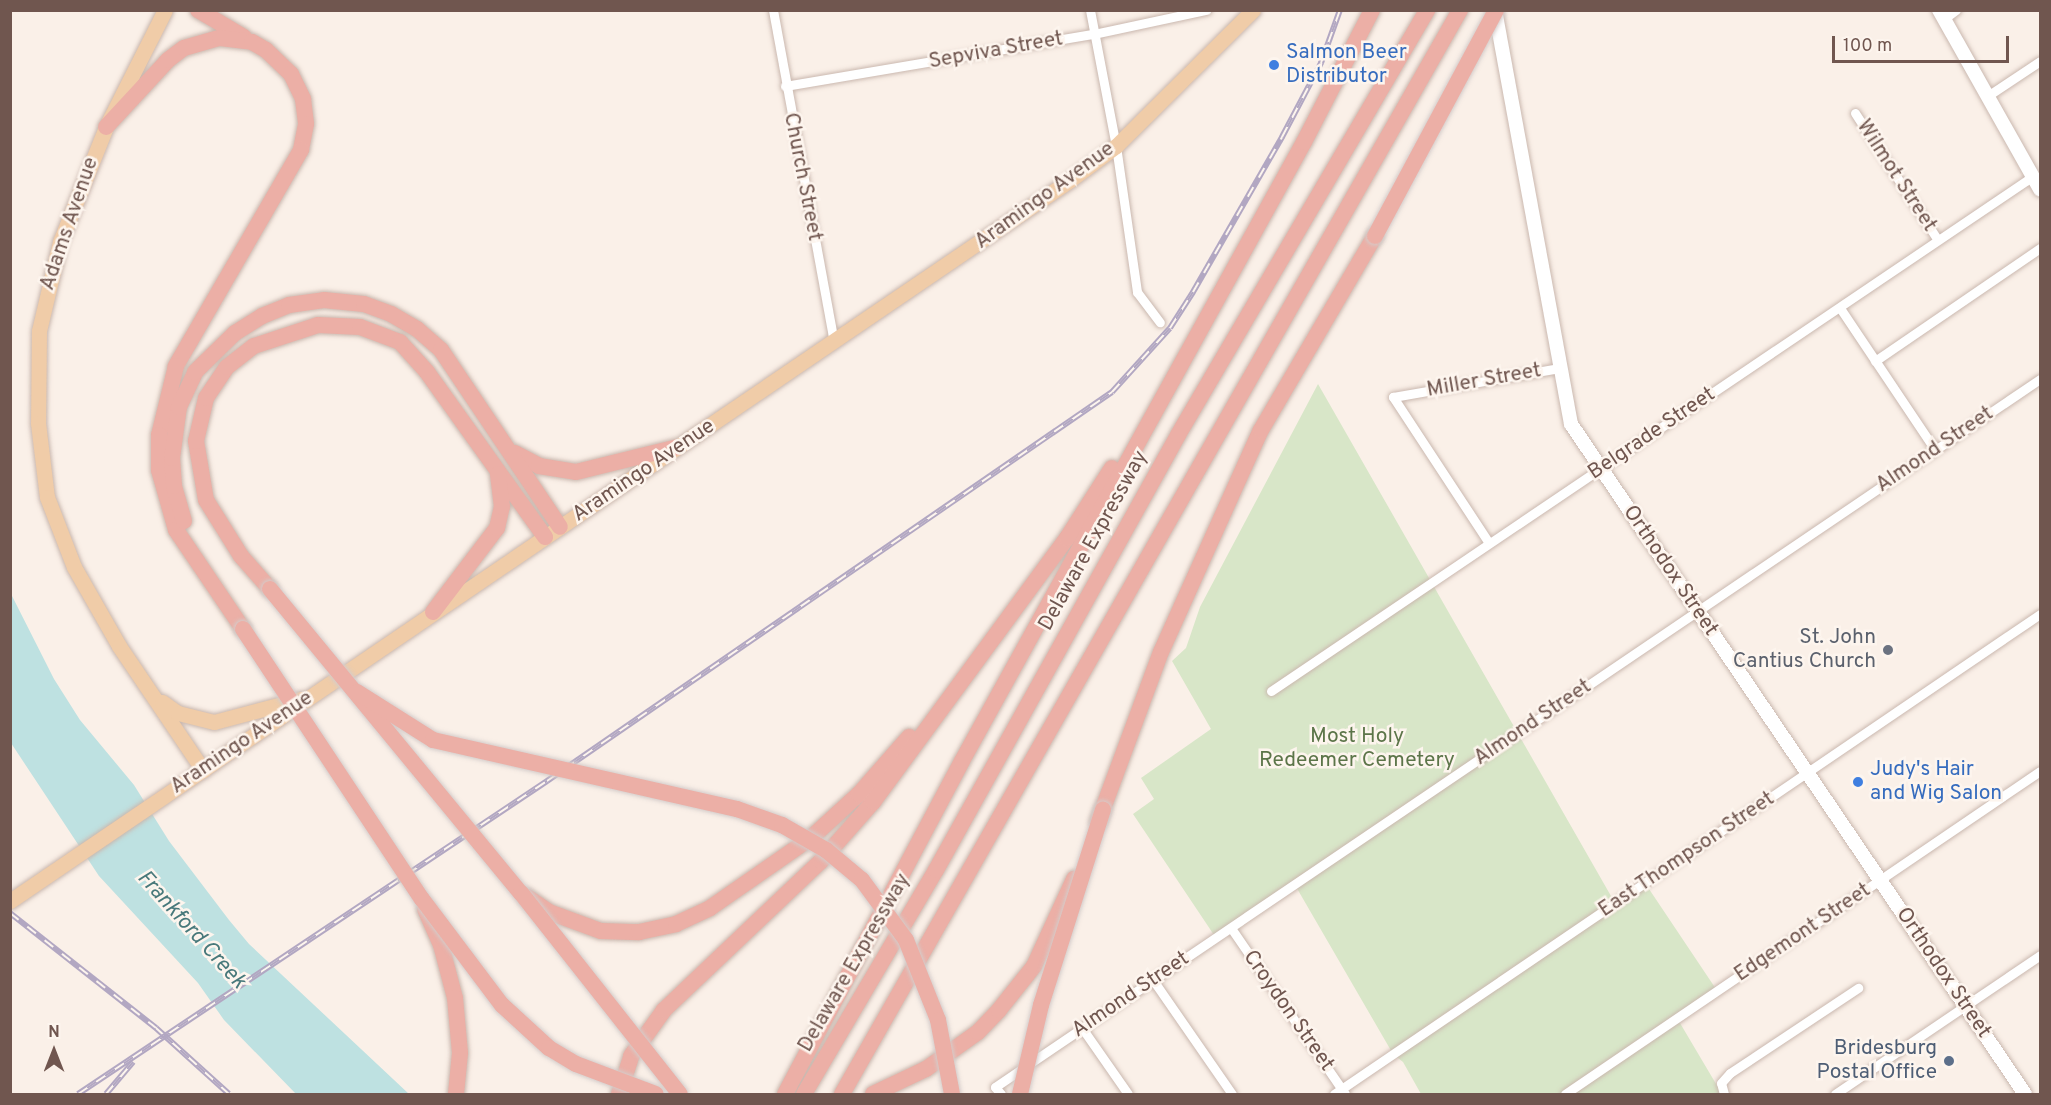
<!DOCTYPE html>
<style>
body{margin:0}
#map{position:relative;width:2051px;height:1105px;overflow:hidden;background:#faf0e8;font-family:Overpass,sans-serif}
div>[style]{position:absolute}
.green>*{inset:0;background:#d8e6c8}
.water>*{inset:0;background:#bee1e1}
.roads{filter:drop-shadow(0 0 2px #cab8af) drop-shadow(0 0 2px #cab8af)}
.street>*{height:9px;margin:-4.5px;padding:0 4.5px;transform-origin:4.5px;border-radius:4.5px;background:#fff}
.secondary>*{height:14px;margin:-7px;padding:0 7px;transform-origin:7px;border-radius:7px;background:#fff}
.primary>*{height:15px;margin:-7.5px;padding:0 7.5px;transform-origin:7.5px;border-radius:7.5px;background:#f0cca8}
.highway>*{height:16px;margin:-8px;padding:0 8px;transform-origin:8px;border-radius:8px;background:#ecafa6}
.rail>*{height:6px;margin-top:-3px;transform-origin:0;background:repeating-linear-gradient(90deg,#fdf5ee 0 11px,#b2a7c2 0 22px);box-sizing:border-box;border-block:2px solid #b2a7c2}
.bridges{filter:drop-shadow(0 0 2px #d4ccca) drop-shadow(0 0 2px #d4ccca)}
.highway-bridge>*{height:16px;margin:-8px;padding:0 8px;transform-origin:8px;border-radius:8px;background:#ecafa6}
.dots>*{width:16px;height:16px;translate:-50% -50%;box-sizing:border-box;border:3px solid #fdf5ee;border-radius:50%}
span{translate:-50% -50%;white-space:nowrap;text-align:center;line-height:1.15;-webkit-text-stroke:5px #fdf5ee;paint-order:stroke}
.street-label{font-size:21px;color:#70564f}
.shop-label{font-size:21px;color:#366cbe}
.left{translate:0 -50%;text-align:left}
.worship-label{font-size:21px;color:#5b616d}
.right{translate:-100% -50%;text-align:right}
.park-label{font-size:21px;color:#5c7549}
.service-label{font-size:21px;color:#4e5e75}
.water-label{font-size:22px;color:#48797b;font-style:italic}
.frame{position:absolute;inset:0;border:12px solid #70564f;pointer-events:none}
.north{position:absolute;left:24px;top:1021px;width:60px;height:60px;-webkit-text-stroke:4px #fdf5ee;paint-order:stroke;rotate:0deg;font-size:16px;font-weight:700;line-height:24px;text-align:center;color:#70564f}
.north::after{content:'';display:block;margin:auto;width:21px;height:27px;background:#70564f;clip-path:polygon(50% 0,100% 100%,50% 72%,0 100%)}
.scale{position:absolute;left:1832px;top:36px;width:177px;height:27px;box-sizing:border-box;border:3px solid #70564f;border-top:0;padding-left:8px;font-size:18px;line-height:21px;white-space:nowrap;color:#70564f;-webkit-text-stroke:4px #fdf5ee;paint-order:stroke}
</style>
<div id="map">
<div class="green">
<div style="clip-path:polygon(1318px 384px,1615px 903px,1645px 883px,1718px 992px,1677px 1018px,1722px 1094px,1421px 1094px,1403px 1062px,1393px 1054px,1295px 885px,1216px 938px,1133px 814px,1154px 799px,1141px 778px,1211px 729px,1172px 661px,1186px 648px,1200px 607px)"></div>
</div>
<div class="water">
<div style="clip-path:polygon(10px 592px,54px 679px,80px 720px,134px 785px,169px 841px,229px 920px,249px 944px,409px 1094px,296px 1094px,224px 1020px,198px 983px,99px 876px,11px 743px)"></div>
</div>
<div class="roads">
<div class="street">
<div style="left:773px;top:10px;width:338px;rotate:79.6deg"></div>
<div style="left:1090px;top:10px;width:138px;rotate:79.2deg"></div>
<div style="left:1116px;top:146px;width:148px;rotate:81.8deg"></div>
<div style="left:1137px;top:292px;width:38px;rotate:53deg"></div>
<div style="left:1944px;top:19px;width:15px;rotate:-37deg"></div>
<div style="left:785px;top:86px;width:313px;rotate:-9.6deg"></div>
<div style="left:1094px;top:34px;width:115px;rotate:-12.1deg"></div>
<div style="left:1989px;top:95px;width:61px;rotate:-33.7deg"></div>
<div style="left:1855px;top:113px;width:150px;rotate:56.9deg"></div>
<div style="left:1840px;top:308px;width:171px;rotate:56.2deg"></div>
<div style="left:1875px;top:361px;width:200px;rotate:-34.4deg"></div>
<div style="left:1489px;top:543px;width:175px;rotate:-123.3deg"></div>
<div style="left:1393px;top:397px;width:169px;rotate:-9.9deg"></div>
<div style="left:1271px;top:691px;width:920px;rotate:-34.05deg"></div>
<div style="left:1231px;top:928px;width:201px;rotate:55.5deg"></div>
<div style="left:1153px;top:980px;width:139px;rotate:55.3deg"></div>
<div style="left:1082px;top:1028px;width:80px;rotate:55.1deg"></div>
<div style="left:1001px;top:1094px;width:9px;rotate:-131deg"></div>
<div style="left:995px;top:1087px;width:1262px;rotate:-34.12deg"></div>
<div style="left:1334px;top:1094px;width:854px;rotate:-34.21deg"></div>
<div style="left:1565px;top:1094px;width:574px;rotate:-34.22deg"></div>
<div style="left:1724px;top:1094px;width:11px;rotate:-105deg"></div>
<div style="left:1721px;top:1083px;width:13px;rotate:-48deg"></div>
<div style="left:1730px;top:1073px;width:154px;rotate:-33.6deg"></div>
<div style="left:1835px;top:1094px;width:248px;rotate:-34.1deg"></div>
</div>
<div class="secondary">
<div style="left:1495px;top:10px;width:421px;rotate:79.6deg"></div>
<div style="left:1571px;top:424px;width:809px;rotate:55.88deg"></div>
<div style="left:1939px;top:10px;width:206px;rotate:60.6deg"></div>
</div>
<div class="primary">
<div style="left:165px;top:10px;width:131px;rotate:116.8deg"></div>
<div style="left:106px;top:127px;width:124px;rotate:111.8deg"></div>
<div style="left:60px;top:242px;width:91px;rotate:103.3deg"></div>
<div style="left:39px;top:331px;width:92px;rotate:90.6deg"></div>
<div style="left:38px;top:423px;width:75px;rotate:83.1deg"></div>
<div style="left:47px;top:497px;width:75px;rotate:68.9deg"></div>
<div style="left:74px;top:567px;width:91px;rotate:60.3deg"></div>
<div style="left:119px;top:646px;width:150px;rotate:55.9deg"></div>
<div style="left:162px;top:702px;width:19px;rotate:35deg"></div>
<div style="left:178px;top:713px;width:37px;rotate:14deg"></div>
<div style="left:214px;top:722px;width:90px;rotate:-14.8deg"></div>
<div style="left:10px;top:901px;width:1282px;rotate:-34.22deg"></div>
<div style="left:1070px;top:180px;width:57px;rotate:-36.5deg"></div>
<div style="left:1116px;top:146px;width:193px;rotate:-44.8deg"></div>
</div>
<div class="highway">
<div style="left:198px;top:10px;width:53px;rotate:30.4deg"></div>
<div style="left:106px;top:127px;width:91px;rotate:-47.2deg"></div>
<div style="left:168px;top:60px;width:20px;rotate:-37deg"></div>
<div style="left:184px;top:48px;width:37px;rotate:-16deg"></div>
<div style="left:220px;top:38px;width:32px;rotate:7deg"></div>
<div style="left:252px;top:42px;width:16px;rotate:30deg"></div>
<div style="left:266px;top:50px;width:35px;rotate:44deg"></div>
<div style="left:291px;top:74px;width:28px;rotate:64deg"></div>
<div style="left:303px;top:99px;width:25px;rotate:83deg"></div>
<div style="left:306px;top:124px;width:26px;rotate:101deg"></div>
<div style="left:301px;top:150px;width:250px;rotate:120.1deg"></div>
<div style="left:176px;top:366px;width:71px;rotate:103.8deg"></div>
<div style="left:159px;top:435px;width:35px;rotate:90deg"></div>
<div style="left:159px;top:470px;width:62px;rotate:74.2deg"></div>
<div style="left:176px;top:530px;width:120px;rotate:55.9deg"></div>
<div style="left:515px;top:453px;width:27px;rotate:28deg"></div>
<div style="left:539px;top:466px;width:37px;rotate:9deg"></div>
<div style="left:576px;top:472px;width:105px;rotate:-13.8deg"></div>
<div style="left:184px;top:521px;width:36px;rotate:-106deg"></div>
<div style="left:174px;top:486px;width:28px;rotate:-94deg"></div>
<div style="left:172px;top:458px;width:51px;rotate:-82.2deg"></div>
<div style="left:179px;top:407px;width:38px;rotate:-65deg"></div>
<div style="left:195px;top:372px;width:56px;rotate:-44.3deg"></div>
<div style="left:235px;top:333px;width:32px;rotate:-32deg"></div>
<div style="left:262px;top:316px;width:29px;rotate:-22deg"></div>
<div style="left:289px;top:305px;width:35px;rotate:-8deg"></div>
<div style="left:324px;top:300px;width:40px;rotate:5.7deg"></div>
<div style="left:364px;top:304px;width:29px;rotate:20deg"></div>
<div style="left:391px;top:314px;width:30px;rotate:30deg"></div>
<div style="left:417px;top:329px;width:32px;rotate:41deg"></div>
<div style="left:441px;top:350px;width:213px;rotate:56.1deg"></div>
<div style="left:270px;top:589px;width:44px;rotate:-131.3deg"></div>
<div style="left:241px;top:556px;width:66px;rotate:-122deg"></div>
<div style="left:206px;top:500px;width:60px;rotate:-99.6deg"></div>
<div style="left:196px;top:441px;width:44px;rotate:-76.9deg"></div>
<div style="left:206px;top:398px;width:37px;rotate:-56deg"></div>
<div style="left:227px;top:367px;width:34px;rotate:-38deg"></div>
<div style="left:254px;top:346px;width:67px;rotate:-18.2deg"></div>
<div style="left:318px;top:325px;width:42px;rotate:2.7deg"></div>
<div style="left:360px;top:327px;width:43px;rotate:20.6deg"></div>
<div style="left:400px;top:342px;width:40px;rotate:48deg"></div>
<div style="left:427px;top:372px;width:203px;rotate:54.4deg"></div>
<div style="left:433px;top:612px;width:106px;rotate:-52.7deg"></div>
<div style="left:497px;top:528px;width:22px;rotate:-77deg"></div>
<div style="left:502px;top:507px;width:33px;rotate:-97deg"></div>
<div style="left:1098px;top:822px;width:181px;rotate:-69.7deg"></div>
<div style="left:1161px;top:652px;width:243px;rotate:-65.8deg"></div>
<div style="left:1261px;top:430px;width:225px;rotate:-59.6deg"></div>
<div style="left:527px;top:897px;width:27px;rotate:34deg"></div>
<div style="left:549px;top:912px;width:55px;rotate:20.1deg"></div>
<div style="left:601px;top:931px;width:38px;rotate:2deg"></div>
<div style="left:639px;top:932px;width:38px;rotate:-12deg"></div>
<div style="left:676px;top:924px;width:38px;rotate:-25deg"></div>
<div style="left:710px;top:908px;width:124px;rotate:-34.8deg"></div>
<div style="left:812px;top:837px;width:64px;rotate:-42.5deg"></div>
<div style="left:859px;top:794px;width:76px;rotate:-48.7deg"></div>
<div style="left:425px;top:909px;width:39px;rotate:66deg"></div>
<div style="left:441px;top:945px;width:55px;rotate:75.2deg"></div>
<div style="left:455px;top:998px;width:55px;rotate:84.8deg"></div>
<div style="left:460px;top:1053px;width:41px;rotate:95.6deg"></div>
<div style="left:619px;top:1094px;width:40px;rotate:-72deg"></div>
<div style="left:631px;top:1056px;width:57px;rotate:-54.3deg"></div>
<div style="left:664px;top:1010px;width:216px;rotate:-43.5deg"></div>
<div style="left:821px;top:861px;width:79px;rotate:-48.6deg"></div>
<div style="left:873px;top:802px;width:328px;rotate:-53.7deg"></div>
<div style="left:1067px;top:538px;width:83px;rotate:-57.3deg"></div>
<div style="left:785px;top:1094px;width:377px;rotate:-62deg"></div>
<div style="left:962px;top:761px;width:707px;rotate:-61.08deg"></div>
<div style="left:1304px;top:142px;width:148px;rotate:-62.7deg"></div>
<div style="left:804px;top:1094px;width:260px;rotate:-59.5deg"></div>
<div style="left:936px;top:870px;width:498px;rotate:-60.9deg"></div>
<div style="left:1178px;top:435px;width:493px;rotate:-59.6deg"></div>
<div style="left:842px;top:1094px;width:1248px;rotate:-60.31deg"></div>
<div style="left:873px;top:1094px;width:59px;rotate:-25.3deg"></div>
<div style="left:926px;top:1069px;width:64px;rotate:-35.4deg"></div>
<div style="left:978px;top:1032px;width:30px;rotate:-46deg"></div>
<div style="left:999px;top:1010px;width:56px;rotate:-51.5deg"></div>
<div style="left:1034px;top:966px;width:96px;rotate:-65.3deg"></div>
</div>
</div>
<div class="rail">
<div style="left:10px;top:913px;width:186px;rotate:38.2deg"></div>
<div style="left:156px;top:1028px;width:98px;rotate:42.1deg"></div>
<div style="left:78px;top:1094px;width:564px;rotate:-33.72deg"></div>
<div style="left:547px;top:781px;width:686px;rotate:-34.55deg"></div>
<div style="left:1112px;top:392px;width:86px;rotate:-47.8deg"></div>
<div style="left:1170px;top:328px;width:43px;rotate:-57.4deg"></div>
<div style="left:1193px;top:292px;width:179px;rotate:-60.1deg"></div>
<div style="left:1282px;top:137px;width:84px;rotate:-62.2deg"></div>
<div style="left:1321px;top:63px;width:56px;rotate:-70.3deg"></div>
<div style="left:106px;top:1094px;width:42px;rotate:-49.8deg"></div>
</div>
<div class="bridges">
<div class="highway-bridge">
<div style="left:1375px;top:236px;width:256px;rotate:-61.8deg"></div>
<div style="left:270px;top:589px;width:394px;rotate:50.5deg"></div>
<div style="left:521px;top:893px;width:256px;rotate:51.7deg"></div>
<div style="left:243px;top:629px;width:324px;rotate:56.5deg"></div>
<div style="left:422px;top:899px;width:133px;rotate:53deg"></div>
<div style="left:502px;top:1005px;width:64px;rotate:42.5deg"></div>
<div style="left:549px;top:1048px;width:31px;rotate:31deg"></div>
<div style="left:576px;top:1064px;width:85px;rotate:20.6deg"></div>
<div style="left:357px;top:692px;width:90px;rotate:32.3deg"></div>
<div style="left:433px;top:740px;width:312px;rotate:12.8deg"></div>
<div style="left:737px;top:809px;width:48px;rotate:19.6deg"></div>
<div style="left:782px;top:825px;width:51px;rotate:29.6deg"></div>
<div style="left:826px;top:850px;width:47px;rotate:39.8deg"></div>
<div style="left:862px;top:880px;width:74px;rotate:53.7deg"></div>
<div style="left:906px;top:940px;width:86px;rotate:68.2deg"></div>
<div style="left:938px;top:1020px;width:75px;rotate:79.3deg"></div>
<div style="left:1020px;top:1094px;width:91px;rotate:-76.7deg"></div>
<div style="left:1041px;top:1005px;width:205px;rotate:-72.4deg"></div>
</div>
</div>
<div class="dots">
<div style="left:1274px;top:65px;background:#3f7fe0"></div>
<div style="left:1888px;top:650px;background:#6b7280"></div>
<div style="left:1858px;top:782px;background:#3f7fe0"></div>
<div style="left:1949px;top:1061px;background:#5c6f8a"></div>
</div>
<div class="street-label">
<span style="left:996px;top:51px;rotate:-10deg">Sepviva Street</span>
<span style="left:1896px;top:176px;rotate:57deg">Wilmot Street</span>
<span style="left:802px;top:177px;rotate:79deg">Church Street</span>
<span style="left:1045px;top:196px;rotate:-36deg">Aramingo Avenue</span>
<span style="left:70px;top:224px;rotate:-71deg">Adams Avenue</span>
<span style="left:1484px;top:381px;rotate:-10deg">Miller Street</span>
<span style="left:1652px;top:434px;rotate:-34deg">Belgrade Street</span>
<span style="left:1935px;top:450px;rotate:-34deg">Almond Street</span>
<span style="left:644px;top:471px;rotate:-34deg">Aramingo Avenue</span>
<span style="left:1094px;top:541px;rotate:-61deg">Delaware Expressway</span>
<span style="left:1670px;top:571px;rotate:56deg">Orthodox Street</span>
<span style="left:1533px;top:723px;rotate:-34deg">Almond Street</span>
<span style="left:242px;top:743px;rotate:-34deg">Aramingo Avenue</span>
<span style="left:1687px;top:855px;rotate:-34deg">East Thompson Street</span>
<span style="left:1803px;top:933px;rotate:-34deg">Edgemont Street</span>
<span style="left:855px;top:963px;rotate:-60deg">Delaware Expressway</span>
<span style="left:1943px;top:973px;rotate:56deg">Orthodox Street</span>
<span style="left:1131px;top:995px;rotate:-34deg">Almond Street</span>
<span style="left:1288px;top:1011px;rotate:55deg">Croydon Street</span>
</div>
<div class="shop-label">
<span class="left" style="left:1286px;top:65px">Salmon Beer<br>Distributor</span>
<span class="left" style="left:1870px;top:782px">Judy's Hair<br>and Wig Salon</span>
</div>
<div class="worship-label">
<span class="right" style="left:1876px;top:650px">St. John<br>Cantius Church</span>
</div>
<div class="park-label">
<span style="left:1357px;top:749px">Most Holy<br>Redeemer Cemetery</span>
</div>
<div class="service-label">
<span class="right" style="left:1937px;top:1061px">Bridesburg<br>Postal Office</span>
</div>
<div class="water-label">
<span style="left:191px;top:930px;rotate:48deg">Frankford Creek</span>
</div>
<div class="frame"></div>
<div class="north">N</div>
<div class="scale">100 m</div>
</div>
